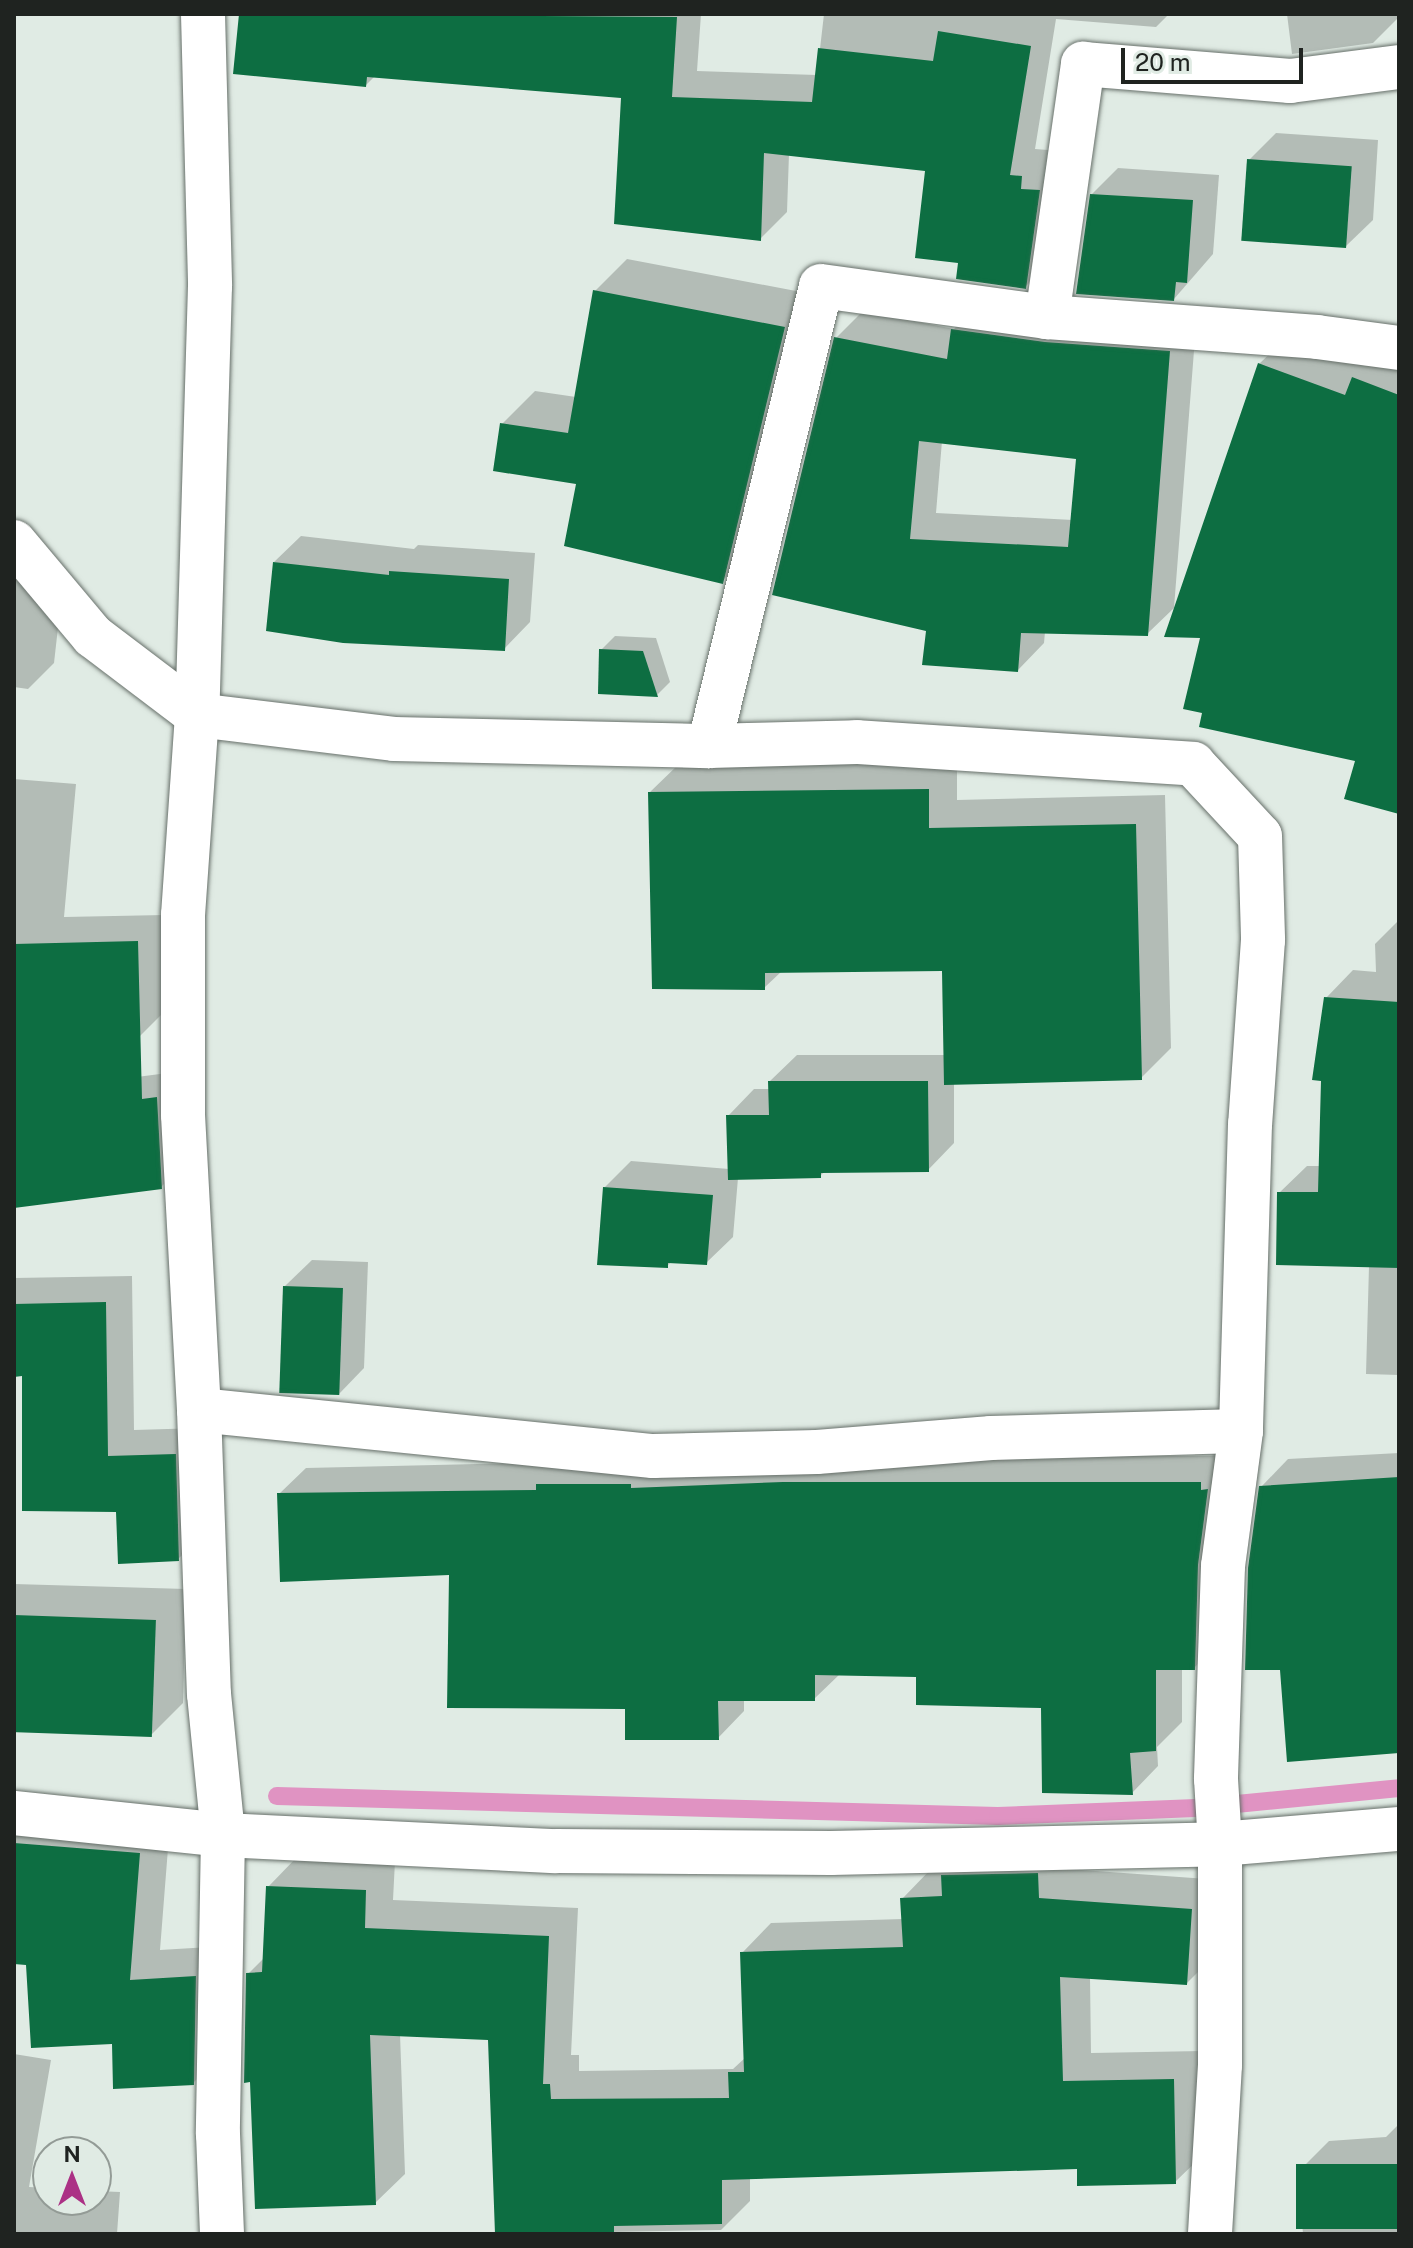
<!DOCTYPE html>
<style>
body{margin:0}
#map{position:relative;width:1413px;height:2248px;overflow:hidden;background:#e0ebe4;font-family:"Public Sans",sans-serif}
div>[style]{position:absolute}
.shadow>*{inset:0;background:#0003}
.stream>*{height:18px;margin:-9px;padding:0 9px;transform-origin:9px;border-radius:9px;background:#e093c2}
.building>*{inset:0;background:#0d6e42;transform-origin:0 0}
.roads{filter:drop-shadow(0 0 2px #67706a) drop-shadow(0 0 2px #67706a)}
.minor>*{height:44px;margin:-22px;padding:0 22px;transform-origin:22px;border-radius:22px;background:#fff}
span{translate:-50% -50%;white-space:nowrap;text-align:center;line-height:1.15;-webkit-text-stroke:8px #e0ebe4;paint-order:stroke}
.frame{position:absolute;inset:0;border:16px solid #1f2320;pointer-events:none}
.north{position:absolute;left:32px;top:2136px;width:80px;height:80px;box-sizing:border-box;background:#e0ebe4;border:2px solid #939b96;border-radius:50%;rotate:0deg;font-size:22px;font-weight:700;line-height:32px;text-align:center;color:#1f2320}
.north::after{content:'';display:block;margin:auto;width:28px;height:36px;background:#ab3185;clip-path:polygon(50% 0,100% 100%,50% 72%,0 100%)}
.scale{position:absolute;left:1121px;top:48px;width:182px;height:36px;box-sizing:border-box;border:4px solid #1f2320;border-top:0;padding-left:10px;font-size:24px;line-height:28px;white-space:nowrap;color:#1f2320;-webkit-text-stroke:6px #e0ebe4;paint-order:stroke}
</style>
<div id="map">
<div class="shadow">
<div style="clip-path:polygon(241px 14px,701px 14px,697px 71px,817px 75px,824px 14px,1169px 14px,1156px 27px,1056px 19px,1035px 149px,1048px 150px,1047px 163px,1065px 164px,1052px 260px,1025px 287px,960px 262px,927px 170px,789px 154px,787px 212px,760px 239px,623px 97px,375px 76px,366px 85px,236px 72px)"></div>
<div style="clip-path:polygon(1287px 14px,1399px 14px,1399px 17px,1373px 43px,1292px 54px)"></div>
<div style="clip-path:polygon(1276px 133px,1378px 140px,1373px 220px,1346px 246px,1249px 160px)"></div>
<div style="clip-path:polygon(1118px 168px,1219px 175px,1213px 254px,1174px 299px,1092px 194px)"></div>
<div style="clip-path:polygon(627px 259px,817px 295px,755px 549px,722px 581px,578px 482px,502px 424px,535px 391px,576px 397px,595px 291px)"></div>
<div style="clip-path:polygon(evenodd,979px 303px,1196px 325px,1174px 608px,1147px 634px,1045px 632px,1044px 643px,1018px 670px,928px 630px,836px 338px,863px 311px,954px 329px,979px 303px,942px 441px,1079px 457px,1073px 520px,936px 513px,942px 441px)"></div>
<div style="clip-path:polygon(1287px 337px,1366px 366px,1381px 351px,1399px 358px,1399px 812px,1357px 759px,1259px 364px)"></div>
<div style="clip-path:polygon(301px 536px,414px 549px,418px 545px,535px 553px,530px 622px,504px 649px,274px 562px)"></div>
<div style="clip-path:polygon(14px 576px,63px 583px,54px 663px,28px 689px,14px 687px)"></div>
<div style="clip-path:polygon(615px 636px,656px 638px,670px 682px,657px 695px,601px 650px)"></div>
<div style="clip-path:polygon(957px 760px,957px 800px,1165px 795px,1171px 1048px,1141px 1078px,954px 1082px,954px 1143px,928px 1170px,825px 1171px,820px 1176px,738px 1178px,733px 1237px,706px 1263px,672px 1261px,667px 1266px,604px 1188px,631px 1161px,729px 1169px,728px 1116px,754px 1089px,771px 1089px,770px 1081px,797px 1055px,945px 1055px,944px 969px,782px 971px,764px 988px,650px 792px,680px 763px)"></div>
<div style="clip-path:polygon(14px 779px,76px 784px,64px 917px,164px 915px,166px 1010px,139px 1037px,14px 1033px)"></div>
<div style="clip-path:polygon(1399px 920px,1399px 1375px,1366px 1374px,1369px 1266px,1279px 1193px,1307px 1166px,1321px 1166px,1326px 998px,1353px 970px,1376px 972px,1375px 944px)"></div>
<div style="clip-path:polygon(183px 1071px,188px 1160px,161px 1187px,14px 1206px,14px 1093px)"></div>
<div style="clip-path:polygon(312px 1260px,368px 1262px,364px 1368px,338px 1395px,285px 1286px)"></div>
<div style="clip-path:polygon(132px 1276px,134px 1430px,201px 1428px,205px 1533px,178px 1559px,118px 1510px,24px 1374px,14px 1375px,14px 1278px)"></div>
<div style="clip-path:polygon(1399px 1453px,1399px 1751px,1282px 1668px,1261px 1487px,1288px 1459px)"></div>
<div style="clip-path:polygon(811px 1456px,1227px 1456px,1220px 1641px,1194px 1668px,1182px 1668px,1182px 1722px,1157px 1747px,1158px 1766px,1132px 1793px,1043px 1706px,918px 1675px,840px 1674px,814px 1699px,744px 1699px,744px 1711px,718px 1738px,627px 1707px,451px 1573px,279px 1494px,306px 1468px)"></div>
<div style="clip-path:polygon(14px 1584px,186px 1589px,183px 1703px,152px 1734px,14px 1730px)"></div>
<div style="clip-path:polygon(14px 1810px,170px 1823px,160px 1950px,226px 1946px,224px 2052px,193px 2083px,114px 2042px,28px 1963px,14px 1962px)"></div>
<div style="clip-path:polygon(297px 1857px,395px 1861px,393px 1900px,578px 1908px,571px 2055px,579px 2055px,579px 2071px,733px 2069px,746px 2057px,742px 1953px,771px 1923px,903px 1919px,902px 1899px,931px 1869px,1068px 1869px,1221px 1880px,1216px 1954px,1187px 1983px,1090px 1977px,1091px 2053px,1202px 2051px,1205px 2153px,1175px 2182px,1079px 2167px,750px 2178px,750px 2201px,721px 2230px,497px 2234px,490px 2038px,400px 2034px,405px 2174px,375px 2203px,248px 1974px,265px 1957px,268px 1887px)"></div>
<div style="clip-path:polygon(14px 2054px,51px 2060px,29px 2187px,48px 2188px,48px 2200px,96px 2200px,96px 2191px,120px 2192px,117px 2234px,14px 2234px)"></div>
<div style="clip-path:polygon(1399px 2124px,1399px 2234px,1303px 2234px,1298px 2172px,1329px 2141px,1386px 2137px)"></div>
</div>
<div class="stream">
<div style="left:277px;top:1796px;width:721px;rotate:1.59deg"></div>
<div style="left:998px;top:1816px;width:198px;rotate:-2.3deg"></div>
<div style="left:1196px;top:1808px;width:204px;rotate:-5.6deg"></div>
</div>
<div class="building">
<div style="clip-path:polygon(239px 14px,677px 17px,672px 97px,812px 102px,818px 48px,933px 61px,938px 31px,1031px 46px,1010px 175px,1022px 176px,1021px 189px,1040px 190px,1026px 289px,956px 279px,958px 263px,915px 258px,925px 171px,764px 153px,761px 241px,614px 224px,621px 98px,367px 77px,366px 87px,233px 74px)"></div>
<div style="left:1247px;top:159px;width:105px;height:82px;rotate:4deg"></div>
<div style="clip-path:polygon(1090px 194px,1193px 200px,1187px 283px,1176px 282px,1174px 301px,1076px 294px)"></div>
<div style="clip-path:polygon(593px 290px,785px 327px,723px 584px,564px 546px,576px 484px,493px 471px,500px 423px,568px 433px)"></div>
<div style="clip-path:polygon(evenodd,951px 329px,1045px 342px,1170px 351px,1148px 636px,1021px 633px,1018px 672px,922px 665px,926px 631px,772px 595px,834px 337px,947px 359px,951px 329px,919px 441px,1076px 459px,1068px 547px,910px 539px,919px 441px)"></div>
<div style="clip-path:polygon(1258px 363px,1345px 395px,1352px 377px,1399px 395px,1399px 814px,1344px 799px,1355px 761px,1199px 727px,1202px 713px,1183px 709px,1200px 638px,1164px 637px)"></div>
<div style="clip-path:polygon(273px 562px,389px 575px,389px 571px,509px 579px,505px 651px,343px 643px,266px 631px)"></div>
<div style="clip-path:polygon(599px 649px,643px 651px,658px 697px,598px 694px)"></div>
<div style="clip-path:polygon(929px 789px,929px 828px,1136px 824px,1142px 1080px,944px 1085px,942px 971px,765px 973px,765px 990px,652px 989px,648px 792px)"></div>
<div style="clip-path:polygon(138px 941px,142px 1099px,157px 1097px,162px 1189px,14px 1208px,14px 944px)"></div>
<div style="clip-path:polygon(1324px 997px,1399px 1002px,1399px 1268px,1276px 1265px,1277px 1192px,1318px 1192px,1321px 1081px,1312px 1080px)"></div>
<div style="clip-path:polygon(768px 1081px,928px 1081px,929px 1172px,821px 1173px,821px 1178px,728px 1180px,726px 1115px,769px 1115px)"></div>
<div style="clip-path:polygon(603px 1187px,713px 1195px,707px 1265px,668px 1263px,668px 1268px,597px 1265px)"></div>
<div style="left:283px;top:1286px;width:60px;height:107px;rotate:2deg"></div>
<div style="clip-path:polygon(106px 1302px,108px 1456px,176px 1454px,179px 1561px,118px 1564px,116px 1512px,22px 1511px,22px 1376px,14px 1377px,14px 1304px)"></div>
<div style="clip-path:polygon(1399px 1477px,1399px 1753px,1287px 1762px,1280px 1670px,1245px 1670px,1248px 1568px,1259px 1486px)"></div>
<div style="clip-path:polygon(783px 1482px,1201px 1482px,1201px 1490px,1208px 1489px,1198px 1565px,1195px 1670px,1156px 1670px,1156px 1751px,1130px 1753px,1133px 1795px,1042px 1793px,1041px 1708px,916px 1705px,916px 1677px,815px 1675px,815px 1701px,718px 1701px,719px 1740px,625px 1740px,625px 1709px,447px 1708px,449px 1575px,280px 1582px,277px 1493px,536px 1490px,536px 1484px,631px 1484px,631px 1488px)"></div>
<div style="left:14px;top:1615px;width:142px;height:117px;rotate:2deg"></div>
<div style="clip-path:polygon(14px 1843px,140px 1853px,130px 1980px,196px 1976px,194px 2085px,113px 2089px,112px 2044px,31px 2048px,26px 1965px,14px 1964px)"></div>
<div style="clip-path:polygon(1038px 1873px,1039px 1898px,1192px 1909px,1187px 1985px,1060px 1977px,1063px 2081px,1174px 2079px,1176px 2184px,1077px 2186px,1077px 2169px,722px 2180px,722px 2224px,614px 2226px,614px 2234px,495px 2234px,488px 2040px,370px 2035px,376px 2205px,255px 2209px,250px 2082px,244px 2083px,246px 1973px,262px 1972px,266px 1886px,366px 1890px,365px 1928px,549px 1936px,543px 2084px,550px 2084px,551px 2099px,729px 2098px,728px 2072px,744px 2072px,740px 1952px,903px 1947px,900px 1898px,942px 1896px,941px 1875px)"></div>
<div style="left:1399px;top:2164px;width:65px;height:103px;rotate:90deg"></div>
</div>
<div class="roads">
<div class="minor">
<div style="left:203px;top:14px;width:272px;rotate:88.5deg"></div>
<div style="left:210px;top:286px;width:429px;rotate:91.7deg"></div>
<div style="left:197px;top:715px;width:200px;rotate:94deg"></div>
<div style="left:183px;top:915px;width:200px;rotate:90deg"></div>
<div style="left:183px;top:1115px;width:295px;rotate:86.9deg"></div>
<div style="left:199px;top:1410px;width:284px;rotate:88deg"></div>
<div style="left:209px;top:1694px;width:142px;rotate:84.3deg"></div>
<div style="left:223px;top:1835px;width:299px;rotate:91deg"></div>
<div style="left:218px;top:2134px;width:100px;rotate:87.7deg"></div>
<div style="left:1047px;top:317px;width:256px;rotate:-81.9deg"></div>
<div style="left:1083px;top:64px;width:208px;rotate:4.7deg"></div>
<div style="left:1290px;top:81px;width:110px;rotate:-7.3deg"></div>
<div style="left:14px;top:542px;width:123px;rotate:50deg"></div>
<div style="left:93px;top:636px;width:131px;rotate:37.2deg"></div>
<div style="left:197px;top:715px;width:198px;rotate:6.9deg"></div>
<div style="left:394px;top:739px;width:315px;rotate:1.3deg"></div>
<div style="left:709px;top:746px;width:148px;rotate:-1.5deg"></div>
<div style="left:857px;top:742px;width:337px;rotate:3.7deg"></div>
<div style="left:1193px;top:764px;width:98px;rotate:47.1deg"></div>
<div style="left:1260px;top:836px;width:104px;rotate:88.3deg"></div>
<div style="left:1263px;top:940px;width:184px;rotate:94deg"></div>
<div style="left:1250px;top:1124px;width:307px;rotate:91.7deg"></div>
<div style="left:1241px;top:1431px;width:136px;rotate:97.6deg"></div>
<div style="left:1223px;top:1566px;width:213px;rotate:91.9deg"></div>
<div style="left:1216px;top:1779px;width:65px;rotate:86.5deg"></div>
<div style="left:1220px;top:1844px;width:221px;rotate:90deg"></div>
<div style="left:1220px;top:2065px;width:169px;rotate:93.4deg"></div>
<div style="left:709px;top:746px;width:473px;rotate:-76.3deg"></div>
<div style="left:821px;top:286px;width:228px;rotate:7.8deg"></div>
<div style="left:1047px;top:317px;width:271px;rotate:4.2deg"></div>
<div style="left:1317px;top:337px;width:83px;rotate:7.6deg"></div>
<div style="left:199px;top:1410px;width:456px;rotate:5.8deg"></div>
<div style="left:653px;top:1456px;width:164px;rotate:-1.4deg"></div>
<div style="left:817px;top:1452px;width:175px;rotate:-4.6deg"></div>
<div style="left:991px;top:1438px;width:250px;rotate:-1.6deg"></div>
<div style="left:14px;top:1813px;width:210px;rotate:6deg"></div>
<div style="left:223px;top:1835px;width:333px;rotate:2.8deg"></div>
<div style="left:556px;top:1851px;width:275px;rotate:0.4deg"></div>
<div style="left:831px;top:1853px;width:389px;rotate:-1.3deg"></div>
<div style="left:1220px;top:1844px;width:180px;rotate:-4.8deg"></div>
</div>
</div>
<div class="frame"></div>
<div class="north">N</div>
<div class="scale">20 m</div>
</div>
